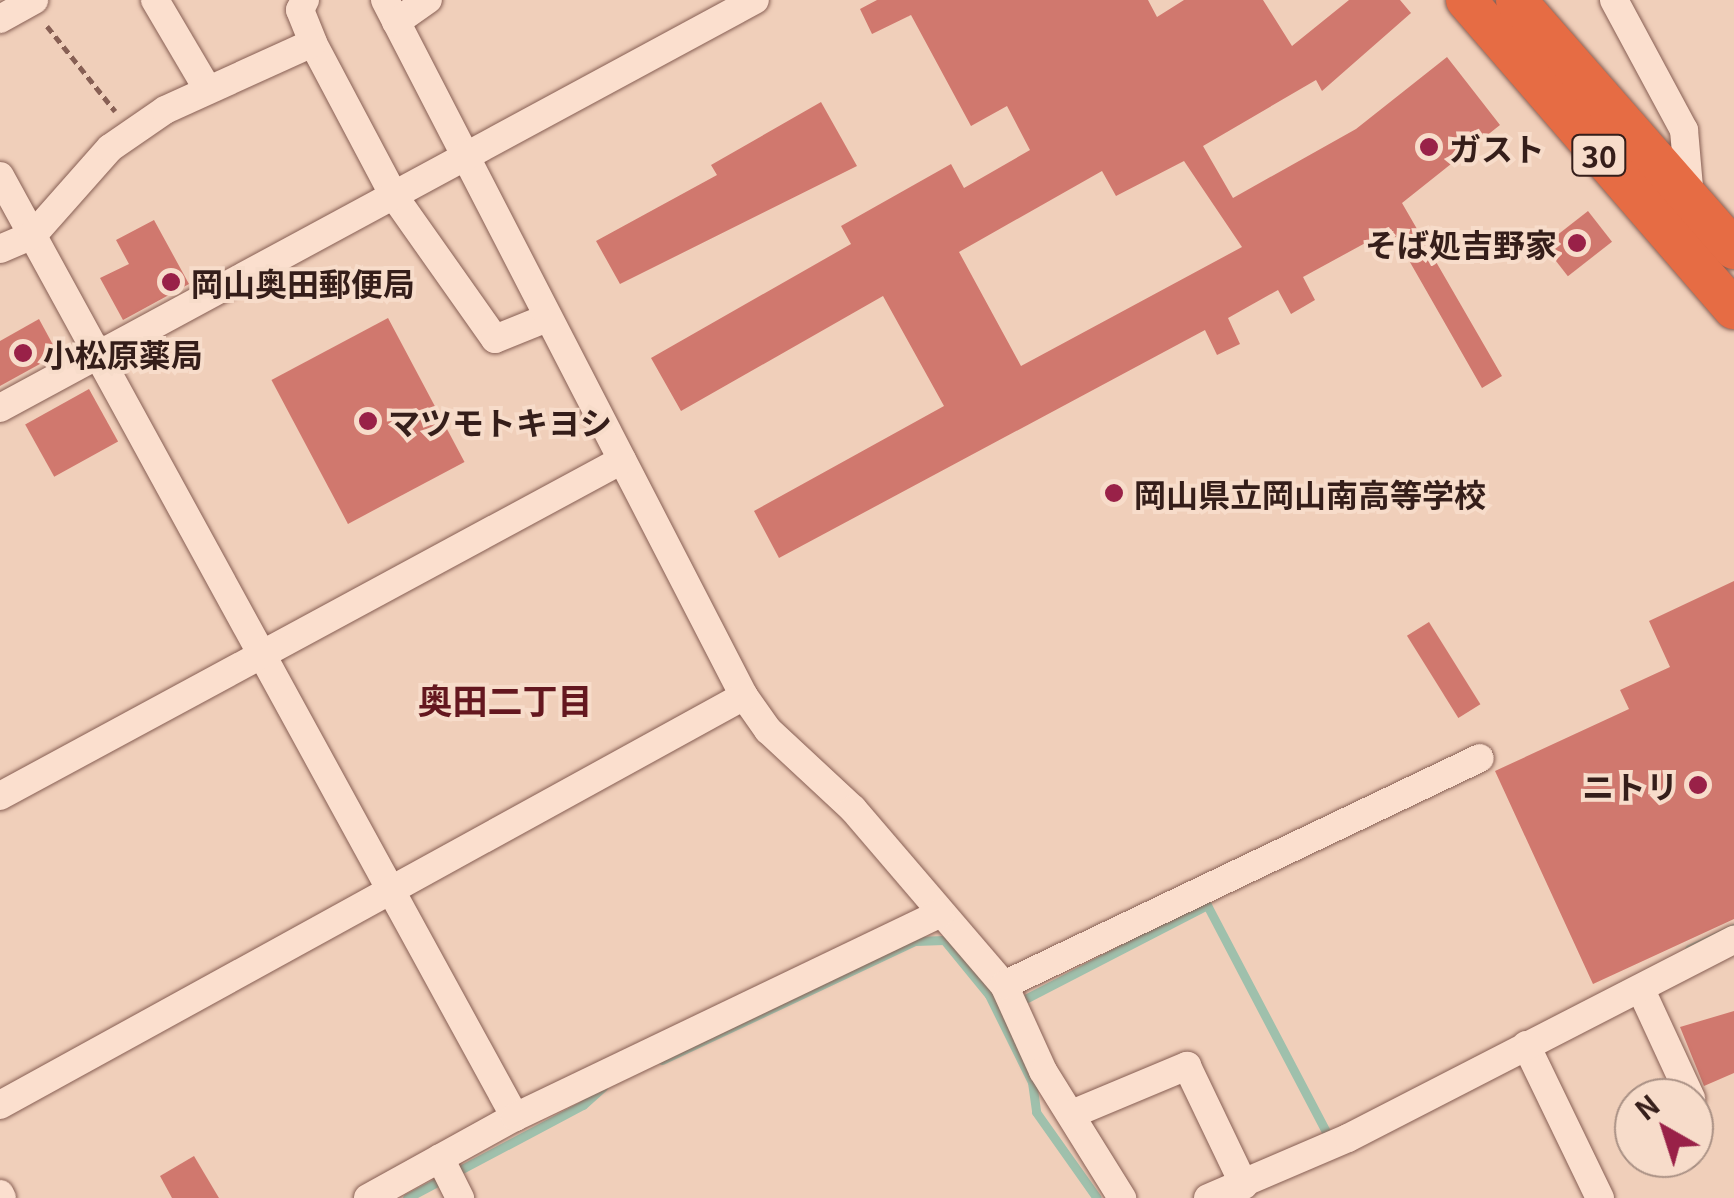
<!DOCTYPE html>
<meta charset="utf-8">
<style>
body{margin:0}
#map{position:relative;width:1734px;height:1198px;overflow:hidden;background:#f0cfba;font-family:Georgia,"Noto Sans JP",serif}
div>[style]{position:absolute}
.stream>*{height:9px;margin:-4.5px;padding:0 4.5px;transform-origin:4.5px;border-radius:4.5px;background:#9fc0ac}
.building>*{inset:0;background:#d0786e;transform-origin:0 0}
.path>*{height:5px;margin-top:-2.5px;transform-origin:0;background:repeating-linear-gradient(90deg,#875f54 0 8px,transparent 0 13px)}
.roads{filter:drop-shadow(0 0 2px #875f54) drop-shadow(0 0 2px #875f54)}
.minor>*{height:28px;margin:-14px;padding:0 14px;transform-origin:14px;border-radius:14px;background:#fbdfce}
.highway>*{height:40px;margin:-20px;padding:0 20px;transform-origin:20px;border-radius:20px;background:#e66c44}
.dots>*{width:28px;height:28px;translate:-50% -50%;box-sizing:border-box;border:5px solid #f7dcca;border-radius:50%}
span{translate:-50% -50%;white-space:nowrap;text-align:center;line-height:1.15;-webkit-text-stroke:8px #f7dcca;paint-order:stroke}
.shield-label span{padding:2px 8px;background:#f7dcca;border:2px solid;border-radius:8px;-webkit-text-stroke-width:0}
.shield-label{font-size:30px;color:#351e1a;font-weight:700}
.poi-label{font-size:32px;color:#351e1a;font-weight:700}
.left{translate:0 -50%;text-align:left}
.right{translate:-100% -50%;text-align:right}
.neighbourhood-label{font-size:35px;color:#64171f;font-weight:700}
.north{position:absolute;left:1614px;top:1078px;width:100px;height:100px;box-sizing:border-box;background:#f7dcca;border:2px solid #a99084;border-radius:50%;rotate:321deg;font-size:28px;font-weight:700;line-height:40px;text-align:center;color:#351e1a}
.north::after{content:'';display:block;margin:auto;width:35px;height:45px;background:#992148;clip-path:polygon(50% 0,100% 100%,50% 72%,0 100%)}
</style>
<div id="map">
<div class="stream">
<div style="left:1689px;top:949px;width:50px;rotate:-25deg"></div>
<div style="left:1025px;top:999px;width:205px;rotate:-27.3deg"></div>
<div style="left:1207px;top:905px;width:260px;rotate:62.3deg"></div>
<div style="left:662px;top:1060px;width:280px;rotate:-25.2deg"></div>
<div style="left:915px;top:941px;width:29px;rotate:-2deg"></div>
<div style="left:944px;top:940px;width:71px;rotate:50.7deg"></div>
<div style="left:989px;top:995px;width:97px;rotate:63.7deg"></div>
<div style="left:1032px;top:1082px;width:30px;rotate:82deg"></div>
<div style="left:1036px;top:1112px;width:105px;rotate:54.7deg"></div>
<div style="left:407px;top:1198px;width:199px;rotate:-27.9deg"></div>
<div style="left:583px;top:1105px;width:27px;rotate:-42deg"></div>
</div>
<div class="building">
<div style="clip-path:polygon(evenodd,877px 0,1148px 0,1157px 17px,1184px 0,1263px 0,1292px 46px,1349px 0,1400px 0,1411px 13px,1322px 91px,1316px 80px,1203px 146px,1233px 198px,1356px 129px,1447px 57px,1500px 125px,1402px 203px,1502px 376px,1482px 388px,1391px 229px,1303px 277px,1315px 300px,1291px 314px,1278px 290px,1228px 318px,1240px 344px,1217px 355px,1205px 330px,779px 558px,754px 511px,944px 406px,883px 296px,681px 411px,651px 358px,851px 244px,841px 226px,951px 164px,964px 188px,1030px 150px,1007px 106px,971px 126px,911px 15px,872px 34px,860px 9px,877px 0,1184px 161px,1242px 247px,1021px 366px,959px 252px,1102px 171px,1116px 196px,1184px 161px)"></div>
<div style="clip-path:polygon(821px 102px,857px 166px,620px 284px,596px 241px,717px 175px,711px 165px)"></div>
<div style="left:1588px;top:211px;width:39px;height:56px;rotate:52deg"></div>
<div style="clip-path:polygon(154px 220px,189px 284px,123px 320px,100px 278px,129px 264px,116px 240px)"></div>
<div style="left:388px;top:318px;width:163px;height:132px;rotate:62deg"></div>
<div style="clip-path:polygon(39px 319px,58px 354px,0 386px,0 341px)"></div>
<div style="left:89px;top:389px;width:60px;height:73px;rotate:61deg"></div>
<div style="clip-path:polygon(1734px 581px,1734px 919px,1593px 984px,1495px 771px,1629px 709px,1620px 690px,1670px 667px,1649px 621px)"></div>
<div style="left:1429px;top:622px;width:97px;height:26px;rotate:58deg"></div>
<div style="clip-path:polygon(1734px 1011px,1734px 1073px,1704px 1086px,1680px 1027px)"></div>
<div style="clip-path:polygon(194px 1156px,219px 1198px,172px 1198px,160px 1176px)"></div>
</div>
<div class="path">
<div style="left:47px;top:26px;width:109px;rotate:51.3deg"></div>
</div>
<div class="roads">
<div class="minor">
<div style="left:155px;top:0;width:104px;rotate:59.5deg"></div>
<div style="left:305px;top:0;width:11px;rotate:117deg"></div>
<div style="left:300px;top:10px;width:35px;rotate:68deg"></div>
<div style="left:313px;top:43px;width:173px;rotate:62.1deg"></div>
<div style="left:394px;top:196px;width:175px;rotate:54.8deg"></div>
<div style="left:495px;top:339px;width:56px;rotate:-22deg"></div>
<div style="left:385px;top:0;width:783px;rotate:62.72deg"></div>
<div style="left:744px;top:696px;width:42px;rotate:54.8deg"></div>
<div style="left:768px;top:730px;width:116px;rotate:42.9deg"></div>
<div style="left:853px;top:809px;width:232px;rotate:49.4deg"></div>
<div style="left:1004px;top:985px;width:94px;rotate:65.6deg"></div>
<div style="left:1043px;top:1071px;width:150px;rotate:58.1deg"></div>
<div style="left:1614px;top:0;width:148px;rotate:61.7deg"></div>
<div style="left:1684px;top:130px;width:69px;rotate:85deg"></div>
<div style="left:0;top:19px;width:39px;rotate:-29deg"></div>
<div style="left:396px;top:22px;width:39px;rotate:-35deg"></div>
<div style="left:0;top:176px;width:1073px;rotate:61.31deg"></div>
<div style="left:0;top:249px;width:36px;rotate:-23deg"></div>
<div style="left:33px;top:235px;width:116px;rotate:-48.5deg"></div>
<div style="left:110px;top:148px;width:67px;rotate:-34.6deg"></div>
<div style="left:165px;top:110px;width:162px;rotate:-24.4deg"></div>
<div style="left:0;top:408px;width:858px;rotate:-28.39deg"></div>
<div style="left:0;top:796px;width:707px;rotate:-28.38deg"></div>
<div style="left:1004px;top:985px;width:527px;rotate:-25.5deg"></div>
<div style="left:1642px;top:992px;width:117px;rotate:65.2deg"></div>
<div style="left:1526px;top:1045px;width:170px;rotate:64.2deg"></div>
<div style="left:0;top:1105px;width:849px;rotate:-28.8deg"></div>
<div style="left:1072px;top:1114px;width:125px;rotate:-22.7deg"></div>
<div style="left:1187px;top:1066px;width:132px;rotate:64.4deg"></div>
<div style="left:440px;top:1158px;width:45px;rotate:63.4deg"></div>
<div style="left:0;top:1194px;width:4px;rotate:63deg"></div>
<div style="left:368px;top:1198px;width:168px;rotate:-28.9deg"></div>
<div style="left:515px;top:1117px;width:472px;rotate:-25.6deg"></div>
<div style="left:1208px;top:1198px;width:152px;rotate:-23.2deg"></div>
<div style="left:1348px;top:1138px;width:434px;rotate:-27.2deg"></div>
</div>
<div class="highway">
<div style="left:1466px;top:0;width:409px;rotate:49.1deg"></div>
<div style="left:1516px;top:0;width:331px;rotate:48.8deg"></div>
</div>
</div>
<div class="dots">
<div style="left:1429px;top:147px;background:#992148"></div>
<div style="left:1577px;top:243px;background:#992148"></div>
<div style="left:171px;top:282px;background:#992148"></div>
<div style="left:23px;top:353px;background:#992148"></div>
<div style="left:368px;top:421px;background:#992148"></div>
<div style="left:1114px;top:493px;background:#992148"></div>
<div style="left:1698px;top:785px;background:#992148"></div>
</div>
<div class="shield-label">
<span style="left:1599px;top:155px">30</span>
</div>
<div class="poi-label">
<span class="left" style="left:1449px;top:147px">ガスト</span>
<span class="right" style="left:1557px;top:243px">そば処吉野家</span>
<span class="left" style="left:191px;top:282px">岡山奥田郵便局</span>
<span class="left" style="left:43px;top:353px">小松原薬局</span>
<span class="left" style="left:388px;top:421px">マツモトキヨシ</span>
<span class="left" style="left:1134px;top:493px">岡山県立岡山南高等学校</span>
<span class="right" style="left:1678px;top:785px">ニトリ</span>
</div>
<div class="neighbourhood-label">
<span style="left:505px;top:699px">奥田二丁目</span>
</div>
<div class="north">N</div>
</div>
